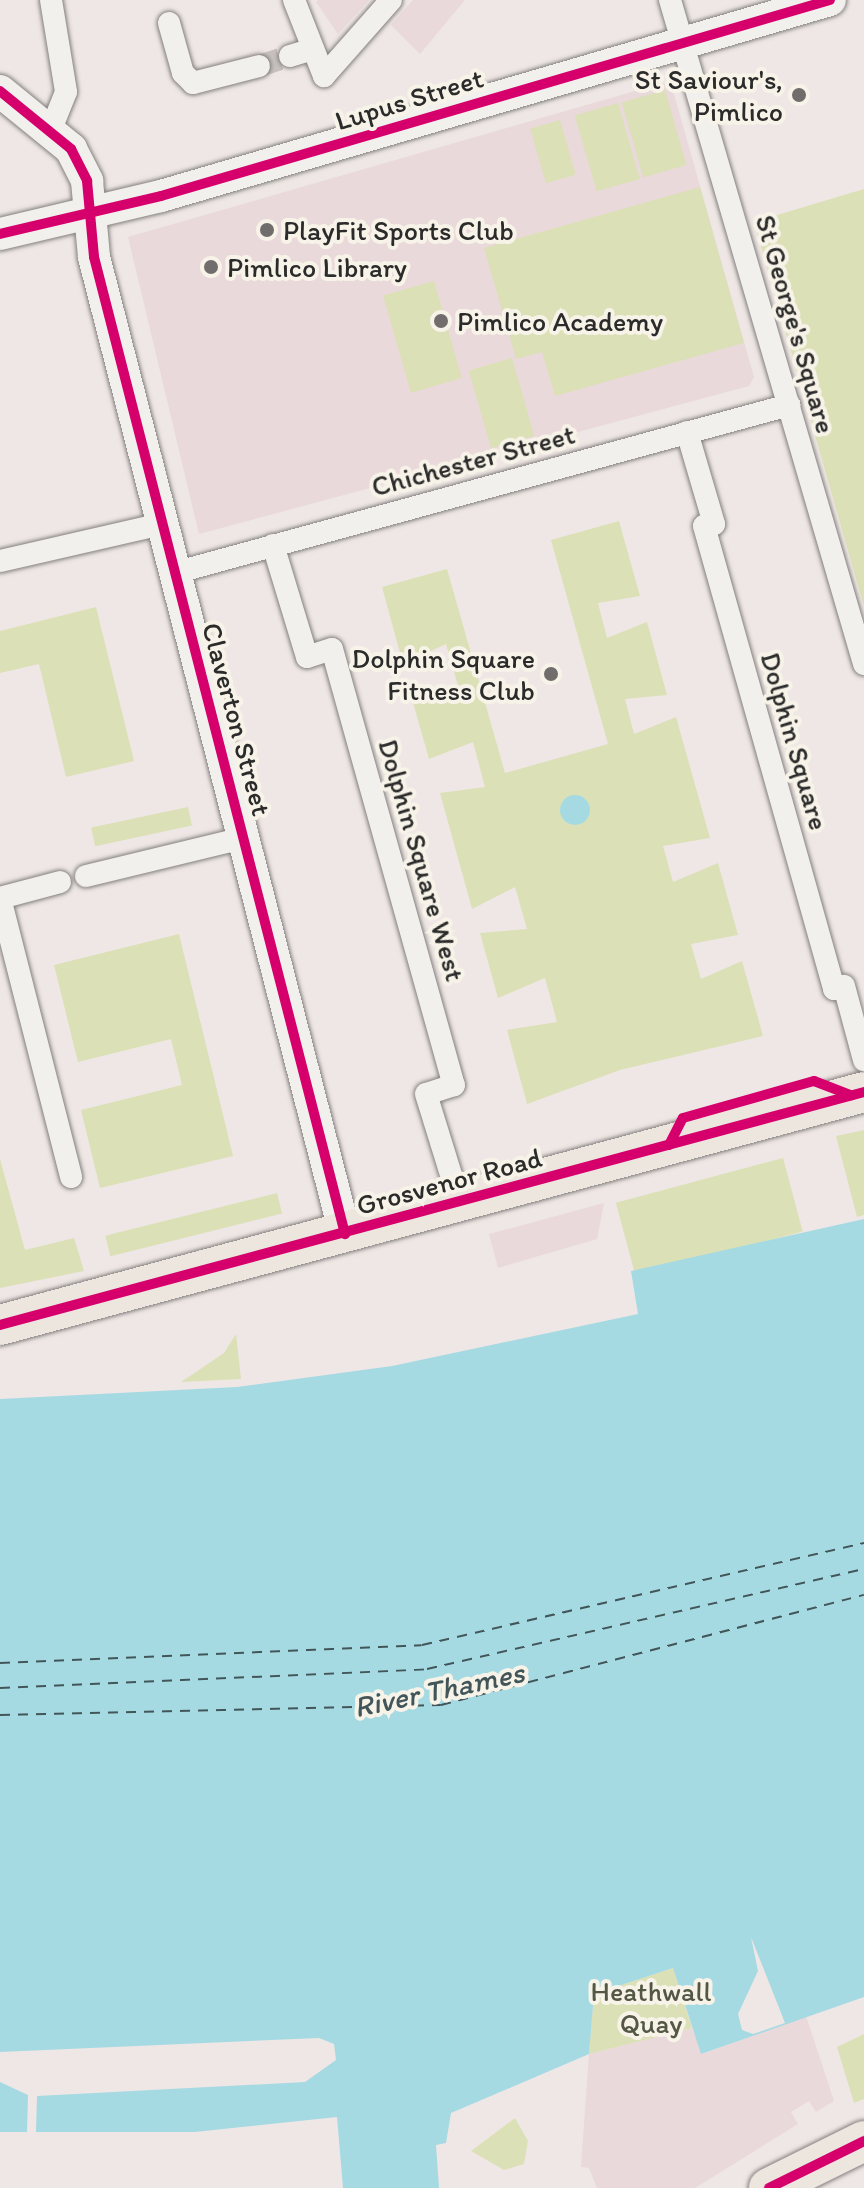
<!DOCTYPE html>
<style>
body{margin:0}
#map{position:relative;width:864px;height:2188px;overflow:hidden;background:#efe7e5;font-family:Itim,sans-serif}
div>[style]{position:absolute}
.built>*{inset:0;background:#ead9da}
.green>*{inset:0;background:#dbe0b6;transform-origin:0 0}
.water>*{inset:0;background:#a5dae3}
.round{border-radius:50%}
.pier>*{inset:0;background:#efe7e5}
.ferry>*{height:2px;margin-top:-1px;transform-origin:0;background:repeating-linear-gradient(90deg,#425659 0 10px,transparent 0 18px)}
.street-tunnel>*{height:22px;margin-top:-11px;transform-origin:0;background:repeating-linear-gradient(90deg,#c8c1c0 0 22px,transparent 0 33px)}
.roads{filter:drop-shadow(0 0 2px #83807f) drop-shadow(0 0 2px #83807f)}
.street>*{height:22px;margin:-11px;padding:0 11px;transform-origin:11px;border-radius:11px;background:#f2f0ec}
.secondary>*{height:32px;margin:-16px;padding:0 16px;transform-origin:16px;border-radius:16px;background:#f2f0ec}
.highway>*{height:40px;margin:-20px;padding:0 20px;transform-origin:20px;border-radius:20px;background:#ece6de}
.cycleway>*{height:10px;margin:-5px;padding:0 5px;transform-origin:5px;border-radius:5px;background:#d6006c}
.dots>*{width:22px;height:22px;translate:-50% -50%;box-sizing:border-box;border:4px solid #f7f3e8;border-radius:50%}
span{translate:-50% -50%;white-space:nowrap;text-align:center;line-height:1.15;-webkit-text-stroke:8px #f7f3e8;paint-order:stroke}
.poi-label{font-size:28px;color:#2b2b2b}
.right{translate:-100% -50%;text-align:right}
.left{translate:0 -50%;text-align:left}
.street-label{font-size:28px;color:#2b2b2b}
.park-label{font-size:28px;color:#535744}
.water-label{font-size:30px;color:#425659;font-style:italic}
</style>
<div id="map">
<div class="built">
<div style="clip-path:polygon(369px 0,338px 34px,316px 2px,318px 0)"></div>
<div style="clip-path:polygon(413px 0,465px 0,420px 54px,391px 25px)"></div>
<div style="clip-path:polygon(663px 83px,672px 87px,754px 377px,749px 386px,199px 534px,128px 237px)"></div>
<div style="clip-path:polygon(604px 1203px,597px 1239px,498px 1268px,489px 1234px)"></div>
<div style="clip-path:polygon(806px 2016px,834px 2101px,816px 2112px,809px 2101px,791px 2112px,798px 2124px,695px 2188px,597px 2188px,589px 2168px,581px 2167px,589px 2054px,692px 2028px,702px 2054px)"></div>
</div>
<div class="green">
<div style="left:665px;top:90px;width:78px;height:45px;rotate:74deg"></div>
<div style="left:618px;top:103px;width:79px;height:45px;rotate:74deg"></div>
<div style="left:560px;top:120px;width:57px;height:31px;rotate:74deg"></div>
<div style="clip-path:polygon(700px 187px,744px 343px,555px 396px,542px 352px,516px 359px,484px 248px)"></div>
<div style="clip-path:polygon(864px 189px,864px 606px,754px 222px)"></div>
<div style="left:434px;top:281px;width:101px;height:53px;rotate:74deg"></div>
<div style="left:512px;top:358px;width:81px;height:45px;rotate:74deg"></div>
<div style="clip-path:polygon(619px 521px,640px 596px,598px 603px,607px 638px,647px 622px,667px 695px,625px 699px,634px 734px,676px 717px,710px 838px,663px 846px,673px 882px,718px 863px,738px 935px,691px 944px,701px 979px,742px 961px,763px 1036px,620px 1070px,527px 1104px,507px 1030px,557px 1022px,545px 978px,498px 998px,480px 933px,527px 929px,515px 887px,472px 909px,440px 793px,485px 787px,473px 742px,429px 759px,410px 692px,429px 687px,432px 697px,459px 689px,446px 644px,403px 664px,382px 587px,447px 569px,505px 773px,608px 744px,551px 540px)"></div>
<div style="clip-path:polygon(96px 607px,134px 761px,66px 777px,39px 664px,0 673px,0 631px)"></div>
<div style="left:188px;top:807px;width:19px;height:99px;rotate:78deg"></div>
<div style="clip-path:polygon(179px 934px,233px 1156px,100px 1188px,81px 1110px,182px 1085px,171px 1039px,78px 1062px,54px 965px)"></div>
<div style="clip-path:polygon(864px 1130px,864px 1215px,857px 1217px,836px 1136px)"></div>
<div style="left:783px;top:1158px;width:76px;height:173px;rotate:75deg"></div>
<div style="clip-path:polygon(0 1159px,25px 1250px,74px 1238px,84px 1271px,0 1288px)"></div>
<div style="left:277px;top:1193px;width:21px;height:177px;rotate:76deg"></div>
<div style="clip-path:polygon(236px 1334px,241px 1379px,181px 1382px,224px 1353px)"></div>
<div style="clip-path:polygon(673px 1968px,692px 2028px,589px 2054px,594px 1994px)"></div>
<div style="clip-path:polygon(864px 2034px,864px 2099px,854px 2103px,837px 2047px)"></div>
<div style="clip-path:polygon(515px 2118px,528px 2141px,524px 2164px,504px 2170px,471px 2151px)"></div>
</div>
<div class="water">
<div class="round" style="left:560px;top:795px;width:30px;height:30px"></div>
<div style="clip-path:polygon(864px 1219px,864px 1997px,701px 2054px,673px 1968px,594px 1994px,589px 2054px,451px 2113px,446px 2143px,436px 2145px,439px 2188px,343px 2188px,337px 2117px,195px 2132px,0 2132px,0 1399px,237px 1387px,392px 1366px,638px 1314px,631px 1271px)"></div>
</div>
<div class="pier">
<div style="clip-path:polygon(751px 1937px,785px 2023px,753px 2034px,742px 2030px,738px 2014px,758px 1971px)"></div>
<div style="clip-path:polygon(319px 2038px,334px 2044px,336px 2060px,305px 2082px,37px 2096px,36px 2132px,27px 2132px,28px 2095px,0 2082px,0 2052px)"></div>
</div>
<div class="ferry">
<div style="left:0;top:1663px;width:422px;rotate:-2.4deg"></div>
<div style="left:422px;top:1645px;width:454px;rotate:-13deg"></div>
<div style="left:0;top:1688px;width:427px;rotate:-2.5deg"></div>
<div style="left:427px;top:1669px;width:448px;rotate:-12.9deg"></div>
<div style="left:0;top:1715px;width:441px;rotate:-1.3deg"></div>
<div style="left:441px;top:1705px;width:437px;rotate:-14.6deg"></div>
</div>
<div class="street-tunnel">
<div style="left:259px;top:66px;width:33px;rotate:-18deg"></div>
</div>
<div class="roads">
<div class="street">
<div style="left:51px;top:0;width:93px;rotate:80.7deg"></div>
<div style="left:66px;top:92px;width:40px;rotate:112deg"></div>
<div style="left:294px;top:0;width:82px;rotate:68.5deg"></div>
<div style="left:324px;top:76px;width:101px;rotate:-48.6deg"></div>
<div style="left:670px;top:0;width:692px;rotate:73.71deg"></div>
<div style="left:169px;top:23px;width:52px;rotate:74.4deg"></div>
<div style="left:183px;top:73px;width:14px;rotate:45deg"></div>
<div style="left:193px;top:83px;width:68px;rotate:-14.4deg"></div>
<div style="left:290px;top:56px;width:24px;rotate:-17deg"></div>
<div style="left:687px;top:432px;width:96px;rotate:73.6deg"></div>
<div style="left:714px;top:524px;width:10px;rotate:169deg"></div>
<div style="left:704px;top:526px;width:481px;rotate:74.3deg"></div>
<div style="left:834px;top:989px;width:10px;rotate:-17deg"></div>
<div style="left:844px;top:986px;width:77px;rotate:74.9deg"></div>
<div style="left:273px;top:545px;width:117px;rotate:73.1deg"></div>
<div style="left:307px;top:657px;width:26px;rotate:-18deg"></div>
<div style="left:332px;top:649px;width:453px;rotate:74.4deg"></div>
<div style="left:454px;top:1085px;width:29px;rotate:162deg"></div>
<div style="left:426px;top:1094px;width:115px;rotate:72.8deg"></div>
<div style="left:0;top:561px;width:166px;rotate:-12.9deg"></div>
<div style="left:174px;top:573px;width:638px;rotate:-15.28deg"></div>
<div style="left:86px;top:876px;width:162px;rotate:-13.6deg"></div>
<div style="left:0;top:898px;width:288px;rotate:75.7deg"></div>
<div style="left:0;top:898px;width:62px;rotate:-14.9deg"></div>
</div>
<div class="secondary">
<div style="left:0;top:91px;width:92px;rotate:39.2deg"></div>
<div style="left:71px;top:149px;width:36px;rotate:63deg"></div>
<div style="left:87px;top:181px;width:76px;rotate:84.7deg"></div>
<div style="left:94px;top:257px;width:1009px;rotate:75.59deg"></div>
<div style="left:0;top:234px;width:165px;rotate:-13.3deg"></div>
<div style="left:161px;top:196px;width:697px;rotate:-16.33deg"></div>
</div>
<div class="highway">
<div style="left:0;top:1325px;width:895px;rotate:-15.09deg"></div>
<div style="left:769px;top:2188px;width:106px;rotate:-26.3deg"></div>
</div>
</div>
<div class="cycleway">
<div style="left:0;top:91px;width:92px;rotate:39.2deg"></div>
<div style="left:71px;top:149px;width:36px;rotate:63deg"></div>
<div style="left:87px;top:181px;width:76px;rotate:84.7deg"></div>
<div style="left:94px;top:257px;width:1009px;rotate:75.59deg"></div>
<div style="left:0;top:234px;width:165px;rotate:-13.3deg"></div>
<div style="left:161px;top:196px;width:697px;rotate:-16.33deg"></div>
<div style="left:669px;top:1145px;width:30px;rotate:-63deg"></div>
<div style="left:683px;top:1118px;width:136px;rotate:-15.8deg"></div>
<div style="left:814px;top:1081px;width:40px;rotate:21deg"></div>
<div style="left:0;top:1325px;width:895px;rotate:-15.09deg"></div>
<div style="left:769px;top:2188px;width:106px;rotate:-26.3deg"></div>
</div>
<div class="dots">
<div style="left:799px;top:95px;background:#706d6c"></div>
<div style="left:267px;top:230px;background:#706d6c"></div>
<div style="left:211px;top:267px;background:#706d6c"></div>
<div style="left:441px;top:321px;background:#706d6c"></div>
<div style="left:551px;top:674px;background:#706d6c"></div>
</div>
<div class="poi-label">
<span class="right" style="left:783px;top:95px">St Saviour's,<br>Pimlico</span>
<span class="left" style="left:283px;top:230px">PlayFit Sports Club</span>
<span class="left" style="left:227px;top:267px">Pimlico Library</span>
<span class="left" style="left:457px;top:321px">Pimlico Academy</span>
<span class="right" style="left:535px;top:674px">Dolphin Square<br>Fitness Club</span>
</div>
<div class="street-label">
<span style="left:409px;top:99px;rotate:-17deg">Lupus Street</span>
<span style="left:796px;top:324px;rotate:74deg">St George's Square</span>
<span style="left:473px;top:460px;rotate:-15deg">Chichester Street</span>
<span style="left:237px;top:719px;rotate:75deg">Claverton Street</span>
<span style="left:795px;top:741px;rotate:74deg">Dolphin Square</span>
<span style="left:422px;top:860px;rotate:74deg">Dolphin Square West</span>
<span style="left:449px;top:1181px;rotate:-15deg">Grosvenor Road</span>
</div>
<div class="park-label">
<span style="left:651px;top:2007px">Heathwall<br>Quay</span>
</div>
<div class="water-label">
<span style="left:439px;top:1690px;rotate:-12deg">River Thames</span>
</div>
</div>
